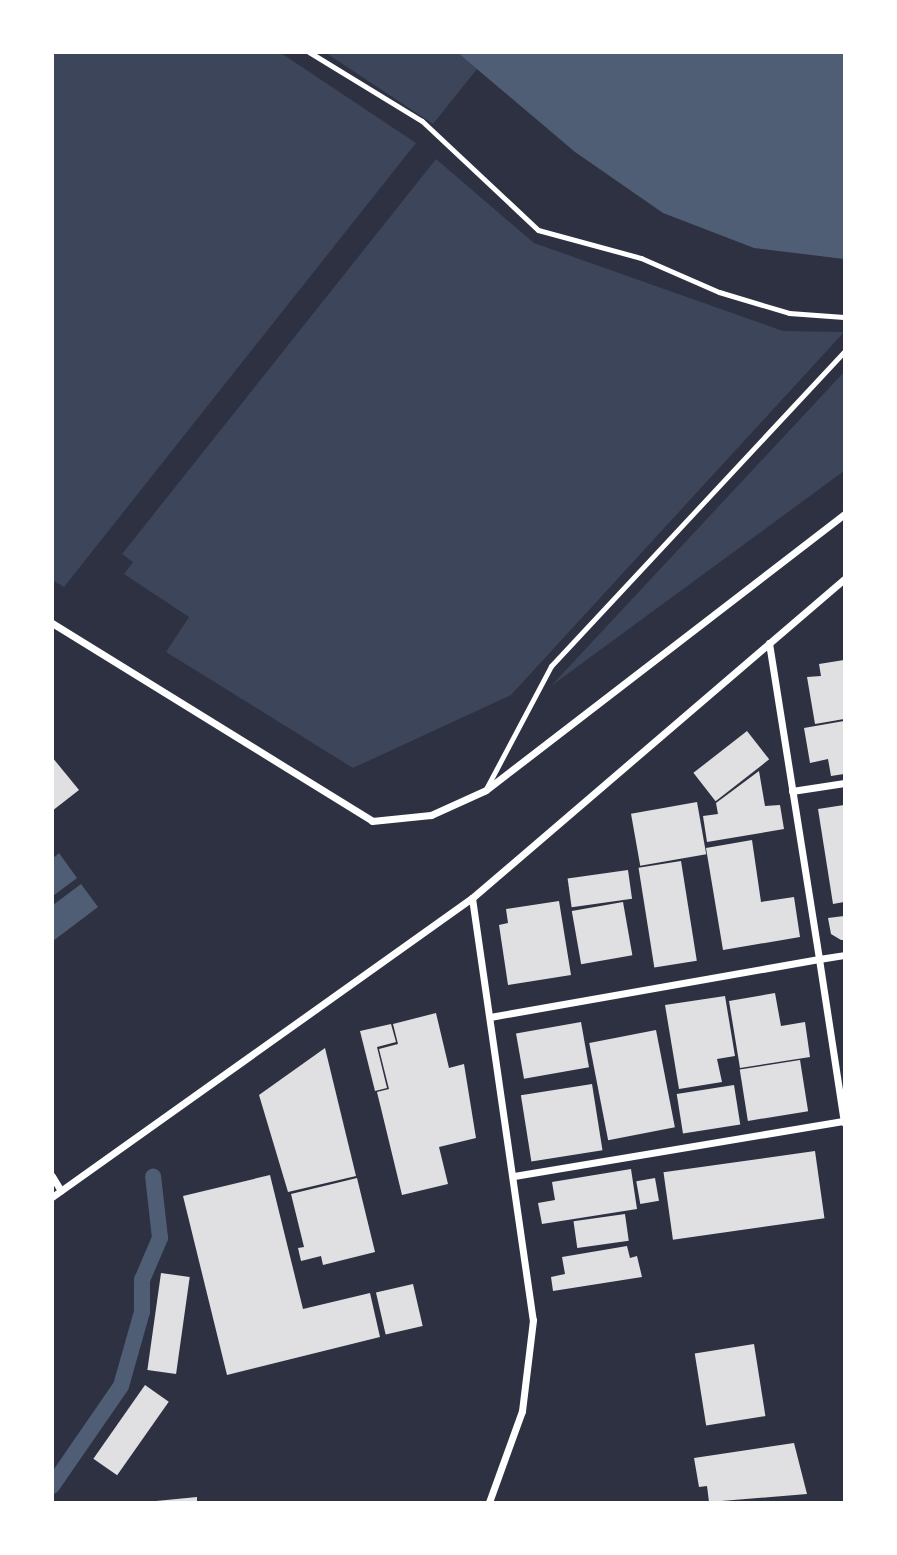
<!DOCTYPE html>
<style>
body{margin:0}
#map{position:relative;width:897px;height:1555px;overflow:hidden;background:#2d3142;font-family:Helvetica,sans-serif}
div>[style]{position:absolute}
.green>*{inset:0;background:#3c4559}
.water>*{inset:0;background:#4f5d75}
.stream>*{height:16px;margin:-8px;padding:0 8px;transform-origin:8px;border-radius:8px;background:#4f5d75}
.building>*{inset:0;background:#e0e0e3;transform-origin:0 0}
.service>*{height:5px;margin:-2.5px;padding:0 2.5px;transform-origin:2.5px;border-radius:2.5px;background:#fff}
.minor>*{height:7px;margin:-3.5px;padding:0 3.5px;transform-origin:3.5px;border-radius:3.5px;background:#fff}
span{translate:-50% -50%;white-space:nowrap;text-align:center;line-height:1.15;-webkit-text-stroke:5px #fff;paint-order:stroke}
.frame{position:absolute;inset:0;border:54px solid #fff;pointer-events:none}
</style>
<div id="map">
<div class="green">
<div style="clip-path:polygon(52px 53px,281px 53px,416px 143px,64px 587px,52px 580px)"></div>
<div style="clip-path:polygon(326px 53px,458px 53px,477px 69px,433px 124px)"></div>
<div style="clip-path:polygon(436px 159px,534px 243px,783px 331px,844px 332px,511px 695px,353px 768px,166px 652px,189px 617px,124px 574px,133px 562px,122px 554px)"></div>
<div style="clip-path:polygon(844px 372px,844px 471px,551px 686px)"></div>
</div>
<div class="water">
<div style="clip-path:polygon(458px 53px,844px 53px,844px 259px,754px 248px,663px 213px,575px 152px)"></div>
<div style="clip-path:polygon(59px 853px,77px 878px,53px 896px,53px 858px)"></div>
<div style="clip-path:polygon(81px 884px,98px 907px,53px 941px,53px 905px)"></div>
</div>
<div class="stream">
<div style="left:52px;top:1486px;width:121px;rotate:-55.4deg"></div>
<div style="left:121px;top:1386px;width:77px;rotate:-74.2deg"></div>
<div style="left:142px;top:1312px;width:32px;rotate:-90deg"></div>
<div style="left:142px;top:1280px;width:46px;rotate:-66.8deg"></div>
<div style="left:160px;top:1238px;width:62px;rotate:-96.4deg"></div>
</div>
<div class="building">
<div style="clip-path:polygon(844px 660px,844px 719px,815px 724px,807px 677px,821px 676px,819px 664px)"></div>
<div style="clip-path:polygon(844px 721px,844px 774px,831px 776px,828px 759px,810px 763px,804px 728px)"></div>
<div style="left:747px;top:731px;width:36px;height:68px;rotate:52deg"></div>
<div style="clip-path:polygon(52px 757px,79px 790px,52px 811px)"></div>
<div style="clip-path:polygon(759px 771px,765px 806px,780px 805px,784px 829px,707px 842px,703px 816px,718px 814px,716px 803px)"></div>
<div style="left:697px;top:802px;width:53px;height:67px;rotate:80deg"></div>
<div style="clip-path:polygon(844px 805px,844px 902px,833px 904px,818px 809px)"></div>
<div style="clip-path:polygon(752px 840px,761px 902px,794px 897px,800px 937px,723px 950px,706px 848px)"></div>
<div style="left:681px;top:861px;width:101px;height:43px;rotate:81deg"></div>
<div style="left:628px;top:870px;width:29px;height:61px;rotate:82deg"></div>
<div style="clip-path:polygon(559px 901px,571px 975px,508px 985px,499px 925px,508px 923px,506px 909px)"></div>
<div style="left:623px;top:902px;width:54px;height:52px;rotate:80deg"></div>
<div style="clip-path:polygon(844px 916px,844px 940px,841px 940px,831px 934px,828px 918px)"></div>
<div style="clip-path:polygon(775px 993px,781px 1026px,805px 1022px,810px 1057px,740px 1068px,729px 1001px)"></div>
<div style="clip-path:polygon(725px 996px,735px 1056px,717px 1059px,722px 1082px,679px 1089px,665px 1005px)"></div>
<div style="clip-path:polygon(436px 1013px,449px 1068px,464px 1064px,476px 1138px,439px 1147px,448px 1184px,402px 1195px,377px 1092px,389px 1089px,379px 1049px,398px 1044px,393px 1024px)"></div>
<div style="left:581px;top:1022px;width:46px;height:66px;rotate:80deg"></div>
<div style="clip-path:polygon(391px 1024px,396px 1042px,377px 1047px,387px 1088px,375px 1091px,360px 1031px)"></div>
<div style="left:656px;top:1030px;width:99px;height:68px;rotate:79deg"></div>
<div style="clip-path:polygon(325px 1048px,356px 1176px,288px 1192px,259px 1095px)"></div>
<div style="left:800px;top:1060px;width:52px;height:61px;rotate:81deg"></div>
<div style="left:592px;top:1084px;width:67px;height:72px;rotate:81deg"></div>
<div style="left:734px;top:1085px;width:40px;height:58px;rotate:81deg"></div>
<div style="left:815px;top:1151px;width:68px;height:153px;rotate:82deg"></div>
<div style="clip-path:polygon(631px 1169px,637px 1209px,542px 1224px,538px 1203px,555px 1200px,552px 1182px)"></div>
<div style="clip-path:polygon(270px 1175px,303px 1309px,370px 1293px,380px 1337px,227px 1375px,183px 1196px)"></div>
<div style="clip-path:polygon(357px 1178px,375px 1252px,323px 1265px,321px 1256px,301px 1261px,298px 1248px,304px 1247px,291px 1194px)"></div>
<div style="left:655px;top:1178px;width:23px;height:19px;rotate:80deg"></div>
<div style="left:625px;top:1214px;width:27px;height:52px;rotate:82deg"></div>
<div style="clip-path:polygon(627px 1246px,630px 1258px,637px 1256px,642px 1277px,553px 1291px,551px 1277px,565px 1274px,562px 1257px)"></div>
<div style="left:161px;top:1273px;width:29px;height:98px;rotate:8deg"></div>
<div style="left:413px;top:1284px;width:43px;height:38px;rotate:77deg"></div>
<div style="left:754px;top:1344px;width:73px;height:60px;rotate:81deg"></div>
<div style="left:145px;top:1385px;width:29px;height:90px;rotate:35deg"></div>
<div style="clip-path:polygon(794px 1443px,807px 1494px,709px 1502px,707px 1486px,699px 1487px,694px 1458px)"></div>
<div style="clip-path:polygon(197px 1497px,197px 1502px,156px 1502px,156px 1501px)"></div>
</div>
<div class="service">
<div style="left:309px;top:52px;width:132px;rotate:31.4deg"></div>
<div style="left:422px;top:121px;width:159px;rotate:43.2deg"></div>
<div style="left:538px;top:230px;width:107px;rotate:15.2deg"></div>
<div style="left:641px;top:258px;width:85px;rotate:23.6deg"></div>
<div style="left:719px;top:292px;width:73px;rotate:16.7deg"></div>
<div style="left:789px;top:313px;width:55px;rotate:4.2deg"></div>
<div style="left:487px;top:787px;width:137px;rotate:-62.1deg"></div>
<div style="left:551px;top:666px;width:429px;rotate:-47deg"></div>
</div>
<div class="minor">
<div style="left:52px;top:623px;width:376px;rotate:31.7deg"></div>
<div style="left:372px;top:821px;width:59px;rotate:-5.8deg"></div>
<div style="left:431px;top:815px;width:60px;rotate:-24.4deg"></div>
<div style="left:486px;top:790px;width:452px;rotate:-37.6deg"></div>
<div style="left:769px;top:643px;width:320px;rotate:81deg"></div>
<div style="left:819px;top:959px;width:25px;rotate:-9deg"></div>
<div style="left:792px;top:791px;width:53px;rotate:-8.7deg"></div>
<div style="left:472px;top:898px;width:426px;rotate:81.8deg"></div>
<div style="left:533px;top:1320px;width:92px;rotate:96.9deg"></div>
<div style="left:522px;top:1411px;width:97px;rotate:109.9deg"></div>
<div style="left:490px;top:1017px;width:334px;rotate:-10deg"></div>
<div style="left:819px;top:959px;width:165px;rotate:81.3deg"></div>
<div style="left:52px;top:1176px;width:17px;rotate:59deg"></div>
<div style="left:514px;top:1176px;width:335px;rotate:-9.5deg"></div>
<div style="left:52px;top:1197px;width:516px;rotate:-35.45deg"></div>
<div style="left:472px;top:898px;width:490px;rotate:-40.6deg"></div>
</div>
<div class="frame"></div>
</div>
